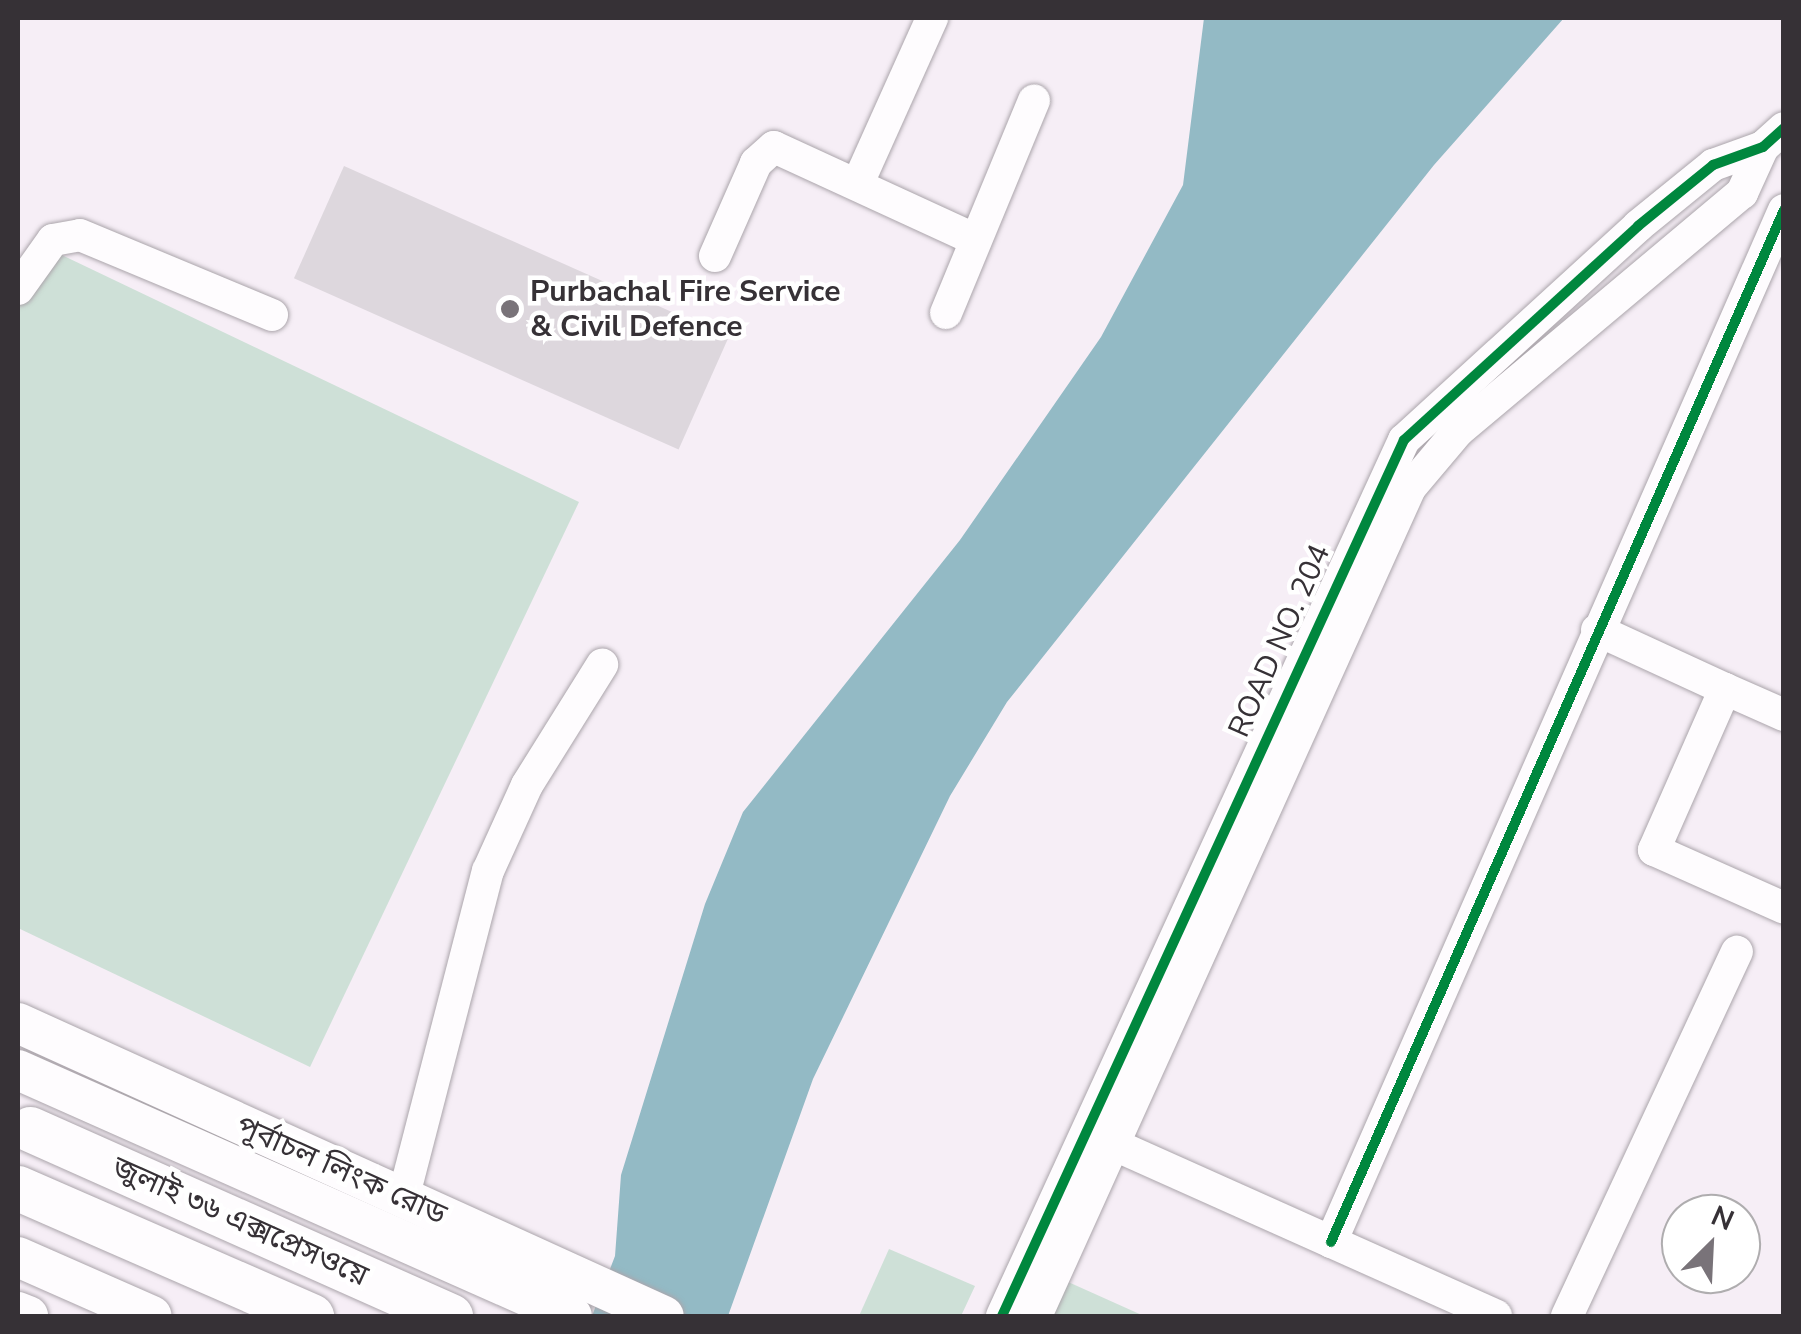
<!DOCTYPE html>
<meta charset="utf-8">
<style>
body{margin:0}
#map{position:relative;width:1801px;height:1334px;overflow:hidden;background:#f6eef6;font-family:"Nunito Sans","Noto Sans Bengali",sans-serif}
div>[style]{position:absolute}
.green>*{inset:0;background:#cee0d7}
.water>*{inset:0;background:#93bac5}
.building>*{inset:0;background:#ddd7dd;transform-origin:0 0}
.roads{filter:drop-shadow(0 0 2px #aba5ab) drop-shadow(0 0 2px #aba5ab)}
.minor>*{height:32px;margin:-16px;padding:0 16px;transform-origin:16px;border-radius:16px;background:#fefcfe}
.major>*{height:40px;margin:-20px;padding:0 20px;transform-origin:20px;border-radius:20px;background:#fefcfe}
.highway>*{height:45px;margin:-22.5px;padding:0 22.5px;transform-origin:22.5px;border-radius:22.5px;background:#fefcfe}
.cycleway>*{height:10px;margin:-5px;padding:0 5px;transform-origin:5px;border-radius:5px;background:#00873e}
.dots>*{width:28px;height:28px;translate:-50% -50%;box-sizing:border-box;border:5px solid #fff;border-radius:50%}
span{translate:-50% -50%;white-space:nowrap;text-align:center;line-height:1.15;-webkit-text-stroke:9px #fff;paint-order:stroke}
.poi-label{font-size:30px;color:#363136;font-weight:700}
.left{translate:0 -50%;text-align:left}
.street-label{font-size:30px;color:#363136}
.frame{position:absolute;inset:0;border:20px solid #363136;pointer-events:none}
.north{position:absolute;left:1661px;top:1194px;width:100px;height:100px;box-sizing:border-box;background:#fff;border:2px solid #afadaf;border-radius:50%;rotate:24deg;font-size:28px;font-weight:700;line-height:40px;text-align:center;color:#363136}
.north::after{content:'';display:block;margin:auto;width:35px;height:45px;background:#797379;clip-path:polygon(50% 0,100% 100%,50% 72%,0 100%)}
</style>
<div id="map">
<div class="green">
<div style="clip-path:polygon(45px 247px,579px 502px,310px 1067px,18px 928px,18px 305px)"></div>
<div style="clip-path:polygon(889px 1249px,975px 1286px,961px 1316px,859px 1316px)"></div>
<div style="clip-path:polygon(1066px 1281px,1144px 1316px,1050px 1316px)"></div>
</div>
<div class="water">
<div style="clip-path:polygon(1204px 18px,1564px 18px,1434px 165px,1007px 702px,950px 796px,813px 1079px,728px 1316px,592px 1316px,615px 1256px,621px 1175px,705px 904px,743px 812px,960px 540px,1101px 337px,1183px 185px)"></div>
</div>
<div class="building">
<div style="left:344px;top:166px;width:421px;height:123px;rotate:24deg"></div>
</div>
<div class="roads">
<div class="minor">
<div style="left:858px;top:183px;width:181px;rotate:-65.8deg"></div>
<div style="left:715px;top:256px;width:102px;rotate:-66.2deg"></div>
<div style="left:756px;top:163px;width:24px;rotate:-42deg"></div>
<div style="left:774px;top:147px;width:222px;rotate:24.7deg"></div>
<div style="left:18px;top:289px;width:60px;rotate:-54.5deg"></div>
<div style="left:53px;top:240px;width:27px;rotate:-10deg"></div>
<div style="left:80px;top:235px;width:208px;rotate:22.6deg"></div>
<div style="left:946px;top:313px;width:230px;rotate:-67.5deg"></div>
<div style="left:1597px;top:630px;width:141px;rotate:24.7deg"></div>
<div style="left:1784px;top:715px;width:64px;rotate:-156.2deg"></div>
<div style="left:1725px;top:689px;width:176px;rotate:113.8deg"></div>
<div style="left:1654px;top:850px;width:142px;rotate:24deg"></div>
<div style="left:1099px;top:1138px;width:435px;rotate:24.1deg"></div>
<div style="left:403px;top:1199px;width:339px;rotate:-75.5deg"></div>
<div style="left:488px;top:871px;width:94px;rotate:-65.6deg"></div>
<div style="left:527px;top:785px;width:142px;rotate:-58deg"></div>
<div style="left:1331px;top:1242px;width:1127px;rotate:-66.3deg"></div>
<div style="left:1002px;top:1316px;width:964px;rotate:-65.35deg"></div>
<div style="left:1404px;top:440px;width:317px;rotate:-42.4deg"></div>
<div style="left:1638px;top:226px;width:97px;rotate:-39.1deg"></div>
<div style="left:1713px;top:165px;width:53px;rotate:-19.8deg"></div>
<div style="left:1763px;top:147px;width:28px;rotate:-42deg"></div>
<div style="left:1036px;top:1316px;width:909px;rotate:-65.69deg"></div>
<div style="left:1410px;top:488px;width:75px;rotate:-49.9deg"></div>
<div style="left:1458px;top:431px;width:371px;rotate:-40deg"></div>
<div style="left:1742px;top:193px;width:51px;rotate:-65.5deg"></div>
<div style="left:1567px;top:1316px;width:402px;rotate:-65deg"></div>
</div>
<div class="major">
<div style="left:18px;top:1023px;width:709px;rotate:24.4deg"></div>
<div style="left:18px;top:1070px;width:606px;rotate:23.94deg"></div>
<div style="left:18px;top:1257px;width:146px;rotate:23.8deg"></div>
<div style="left:18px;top:1312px;width:11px;rotate:22deg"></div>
</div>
<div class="highway">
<div style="left:30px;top:1129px;width:460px;rotate:24deg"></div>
<div style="left:18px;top:1188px;width:320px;rotate:23.6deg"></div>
</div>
</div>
<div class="cycleway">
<div style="left:1331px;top:1242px;width:1127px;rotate:-66.3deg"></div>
<div style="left:1002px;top:1316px;width:964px;rotate:-65.35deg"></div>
<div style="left:1404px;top:440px;width:317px;rotate:-42.4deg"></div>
<div style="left:1638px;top:226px;width:97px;rotate:-39.1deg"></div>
<div style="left:1713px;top:165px;width:53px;rotate:-19.8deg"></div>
<div style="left:1763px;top:147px;width:28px;rotate:-42deg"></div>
</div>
<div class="dots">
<div style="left:510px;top:309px;background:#797379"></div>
</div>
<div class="poi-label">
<span class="left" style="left:530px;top:309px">Purbachal Fire Service<br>&amp; Civil Defence</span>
</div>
<div class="street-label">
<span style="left:1280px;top:641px;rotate:-66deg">ROAD NO. 204</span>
<span style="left:341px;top:1171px;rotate:24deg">পূর্বাচল লিংক রোড</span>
<span style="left:240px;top:1222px;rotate:24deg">জুলাই ৩৬ এক্সপ্রেসওয়ে</span>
</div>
<div class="frame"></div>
<div class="north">N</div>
</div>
